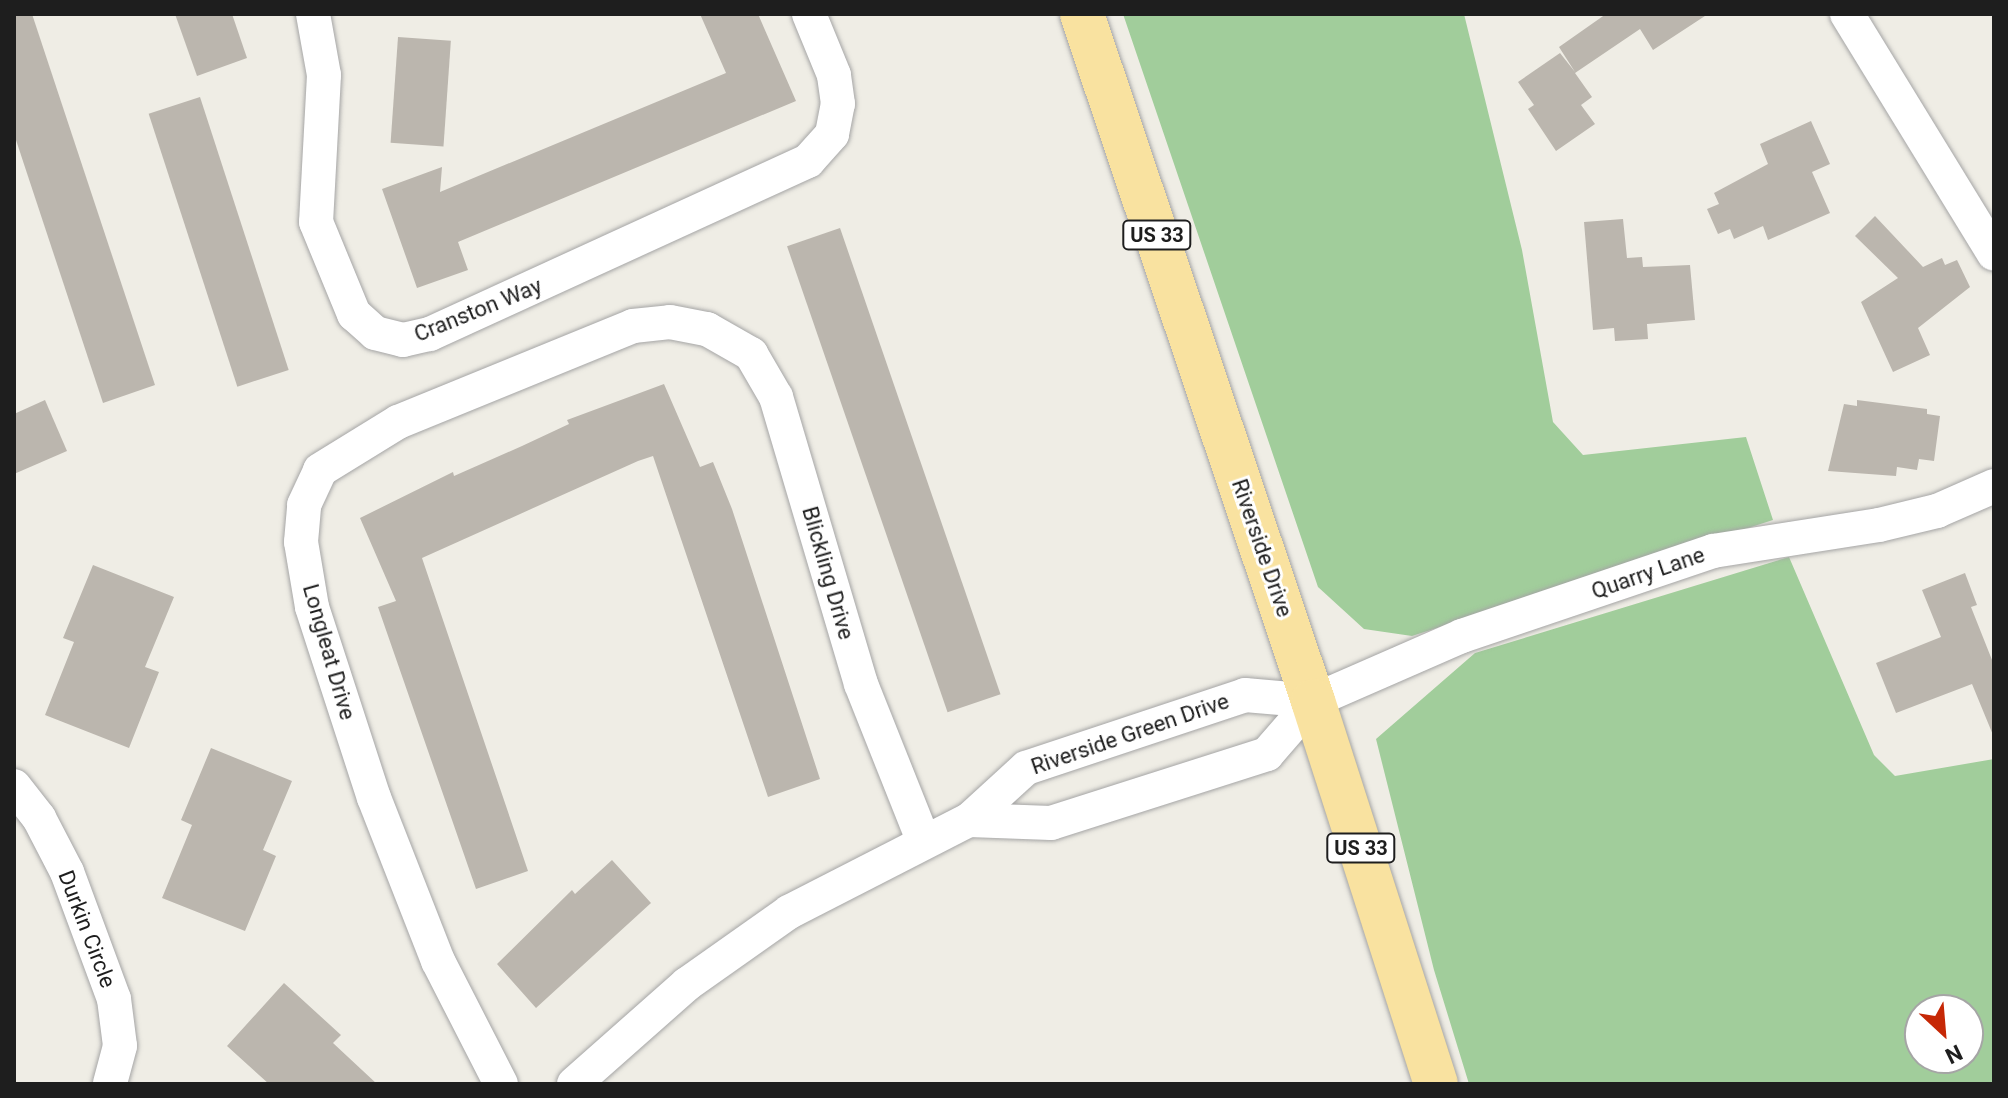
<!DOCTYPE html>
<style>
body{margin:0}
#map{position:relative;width:2008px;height:1098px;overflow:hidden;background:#efede5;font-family:Roboto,sans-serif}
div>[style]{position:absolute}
.forest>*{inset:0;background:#a1cd9b}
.building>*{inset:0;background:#bbb6ae;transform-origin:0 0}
.roads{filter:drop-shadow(0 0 2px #a5a5a5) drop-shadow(0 0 2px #a5a5a5)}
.minor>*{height:34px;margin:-17px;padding:0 17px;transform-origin:17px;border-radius:17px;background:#fff}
.major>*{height:44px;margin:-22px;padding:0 22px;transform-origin:22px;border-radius:22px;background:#f9e2a0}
span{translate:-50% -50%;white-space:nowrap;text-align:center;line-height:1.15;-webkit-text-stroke:6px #fff;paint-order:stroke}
.shield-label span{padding:2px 6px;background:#fff;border:2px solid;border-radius:6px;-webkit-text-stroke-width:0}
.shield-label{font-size:20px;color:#1e1e1e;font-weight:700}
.street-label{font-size:22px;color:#1e1e1e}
.frame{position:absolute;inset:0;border:16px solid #1e1e1e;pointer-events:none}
.north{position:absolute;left:1904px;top:994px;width:80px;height:80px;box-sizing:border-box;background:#fff;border:2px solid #a5a5a5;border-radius:50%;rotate:154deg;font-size:22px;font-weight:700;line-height:32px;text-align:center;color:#1e1e1e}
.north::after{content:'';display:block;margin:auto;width:28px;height:36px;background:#c62806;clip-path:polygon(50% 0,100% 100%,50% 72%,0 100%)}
</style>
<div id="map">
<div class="forest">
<div style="clip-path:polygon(1123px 14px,1464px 14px,1522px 250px,1553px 422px,1583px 455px,1746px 437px,1773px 520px,1412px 636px,1364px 629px,1318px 587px)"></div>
<div style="clip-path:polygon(evenodd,1789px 557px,1874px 755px,1895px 776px,1994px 759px,1994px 1084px,1469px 1084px,1434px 970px,1376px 739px,1475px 653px,1789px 557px,1920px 1010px,1968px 1010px,1968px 1058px,1920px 1058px,1920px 1010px)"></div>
</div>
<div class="building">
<div style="clip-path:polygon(14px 14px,32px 14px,155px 385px,103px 403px,14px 134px)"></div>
<div style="clip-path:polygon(175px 14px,232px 14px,247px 58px,197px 76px)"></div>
<div style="clip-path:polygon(700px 14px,758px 14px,796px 101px,458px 242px,468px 270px,417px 288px,382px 189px,442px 167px,440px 192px,726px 73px)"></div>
<div style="clip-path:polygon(1606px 14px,1708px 14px,1653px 50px,1640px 29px,1575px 73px,1592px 97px,1581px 105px,1595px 124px,1556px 151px,1528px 109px,1534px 105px,1518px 82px,1560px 53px,1575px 72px,1559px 47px)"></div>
<div style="left:398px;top:37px;width:53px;height:106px;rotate:4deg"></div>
<div style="left:200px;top:97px;width:287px;height:54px;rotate:72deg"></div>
<div style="clip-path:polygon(1811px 121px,1830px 164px,1812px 172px,1830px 213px,1768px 240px,1763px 226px,1734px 239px,1730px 229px,1718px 234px,1707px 209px,1719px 204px,1714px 193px,1768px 164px,1760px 144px)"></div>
<div style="clip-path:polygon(1875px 216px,1923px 267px,1942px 258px,1945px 265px,1957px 260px,1970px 287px,1918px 328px,1930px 355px,1893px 372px,1861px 302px,1898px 278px,1855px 236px)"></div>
<div style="clip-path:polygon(1623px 219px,1627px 258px,1642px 257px,1643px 267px,1690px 265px,1695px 320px,1647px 324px,1648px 339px,1615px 341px,1614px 328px,1593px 330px,1584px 222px)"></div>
<div style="left:840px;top:228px;width:493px;height:56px;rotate:71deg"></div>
<div style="clip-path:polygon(664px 384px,700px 467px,713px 462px,732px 509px,820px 779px,768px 797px,653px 456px,638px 461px,422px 558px,528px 871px,476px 889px,378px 607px,396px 601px,360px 518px,453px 472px,454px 476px,522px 446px,569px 424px,567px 420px)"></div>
<div style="clip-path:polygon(45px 400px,67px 451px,14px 474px,14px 414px)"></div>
<div style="clip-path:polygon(1857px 400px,1927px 409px,1927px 414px,1940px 416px,1934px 461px,1919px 459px,1917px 470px,1897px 467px,1896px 476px,1828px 471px,1844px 404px,1857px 406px)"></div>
<div style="clip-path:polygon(93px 565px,174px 597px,145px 667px,159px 672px,129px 748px,45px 715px,74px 642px,63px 638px)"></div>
<div style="clip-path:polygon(1965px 573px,1977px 605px,1971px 607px,1994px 665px,1993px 735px,1972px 684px,1896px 713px,1876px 663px,1941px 637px,1922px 590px)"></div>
<div style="clip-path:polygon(211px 748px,292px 781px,263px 850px,276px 856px,245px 931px,162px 898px,192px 825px,181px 820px)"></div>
<div style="clip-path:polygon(612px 860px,651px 903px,536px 1008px,497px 964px,572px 890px,575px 894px)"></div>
<div style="clip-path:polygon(284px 983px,341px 1035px,333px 1043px,377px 1084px,269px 1084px,227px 1046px)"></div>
</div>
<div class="roads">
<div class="minor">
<div style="left:313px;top:14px;width:62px;rotate:79.8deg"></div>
<div style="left:324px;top:75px;width:147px;rotate:93.1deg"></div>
<div style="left:316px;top:222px;width:100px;rotate:67.6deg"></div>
<div style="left:354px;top:314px;width:28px;rotate:42deg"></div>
<div style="left:375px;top:333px;width:29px;rotate:14deg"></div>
<div style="left:403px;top:340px;width:28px;rotate:-13deg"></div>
<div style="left:430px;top:334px;width:416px;rotate:-24.6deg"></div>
<div style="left:808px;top:161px;width:36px;rotate:-48deg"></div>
<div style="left:832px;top:134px;width:31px;rotate:-79deg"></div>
<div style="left:838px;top:104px;width:29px;rotate:-98deg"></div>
<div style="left:834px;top:75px;width:66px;rotate:-112.3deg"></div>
<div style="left:1847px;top:14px;width:281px;rotate:58.5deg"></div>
<div style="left:14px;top:786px;width:41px;rotate:52deg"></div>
<div style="left:39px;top:818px;width:61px;rotate:62.6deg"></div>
<div style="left:67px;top:872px;width:135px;rotate:69.7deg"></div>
<div style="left:114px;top:999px;width:47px;rotate:82.7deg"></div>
<div style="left:120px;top:1046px;width:39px;rotate:105deg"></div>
<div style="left:969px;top:820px;width:82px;rotate:2.1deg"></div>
<div style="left:1051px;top:823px;width:227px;rotate:-17.7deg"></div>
<div style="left:1267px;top:754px;width:70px;rotate:-49deg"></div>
<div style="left:1313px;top:701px;width:163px;rotate:-23.6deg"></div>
<div style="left:1462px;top:636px;width:265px;rotate:-18.7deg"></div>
<div style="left:1713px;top:551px;width:168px;rotate:-8.9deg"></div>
<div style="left:1879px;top:525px;width:60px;rotate:-13.6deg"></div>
<div style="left:1937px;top:511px;width:62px;rotate:-23.7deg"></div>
<div style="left:501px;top:1084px;width:138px;rotate:-117.1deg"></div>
<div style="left:438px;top:961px;width:175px;rotate:-111.4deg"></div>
<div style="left:374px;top:798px;width:201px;rotate:-108deg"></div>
<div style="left:312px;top:607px;width:66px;rotate:-99.6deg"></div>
<div style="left:301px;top:542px;width:37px;rotate:-85deg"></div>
<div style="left:304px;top:505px;width:38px;rotate:-65deg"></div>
<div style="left:320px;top:470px;width:92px;rotate:-31.6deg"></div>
<div style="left:398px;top:422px;width:254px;rotate:-22.2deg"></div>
<div style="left:633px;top:326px;width:37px;rotate:-6deg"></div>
<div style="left:670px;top:322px;width:38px;rotate:11deg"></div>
<div style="left:707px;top:329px;width:51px;rotate:29.6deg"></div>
<div style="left:751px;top:354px;width:50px;rotate:59.8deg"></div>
<div style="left:776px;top:397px;width:299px;rotate:73.5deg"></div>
<div style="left:861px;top:684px;width:168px;rotate:68.3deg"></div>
<div style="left:574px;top:1084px;width:151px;rotate:-41.5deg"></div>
<div style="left:687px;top:984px;width:125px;rotate:-35.2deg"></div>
<div style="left:789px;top:912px;width:202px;rotate:-27.1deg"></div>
<div style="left:969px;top:820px;width:77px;rotate:-42.4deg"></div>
<div style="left:1026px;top:768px;width:231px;rotate:-18.4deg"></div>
<div style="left:1245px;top:695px;width:68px;rotate:5deg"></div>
</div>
<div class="major">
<div style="left:1082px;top:14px;width:725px;rotate:71.42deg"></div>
<div style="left:1313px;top:701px;width:402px;rotate:72.2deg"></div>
</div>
</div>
<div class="shield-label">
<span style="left:1157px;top:235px">US 33</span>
<span style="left:1361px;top:848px">US 33</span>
</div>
<div class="street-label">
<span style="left:478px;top:310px;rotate:-22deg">Cranston Way</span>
<span style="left:1262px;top:548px;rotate:71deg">Riverside Drive</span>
<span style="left:828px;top:573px;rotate:74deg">Blickling Drive</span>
<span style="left:1648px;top:573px;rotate:-19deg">Quarry Lane</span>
<span style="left:329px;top:652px;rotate:74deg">Longleat Drive</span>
<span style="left:1130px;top:734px;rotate:-19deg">Riverside Green Drive</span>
<span style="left:87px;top:929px;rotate:69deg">Durkin Circle</span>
</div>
<div class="frame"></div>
<div class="north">N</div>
</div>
